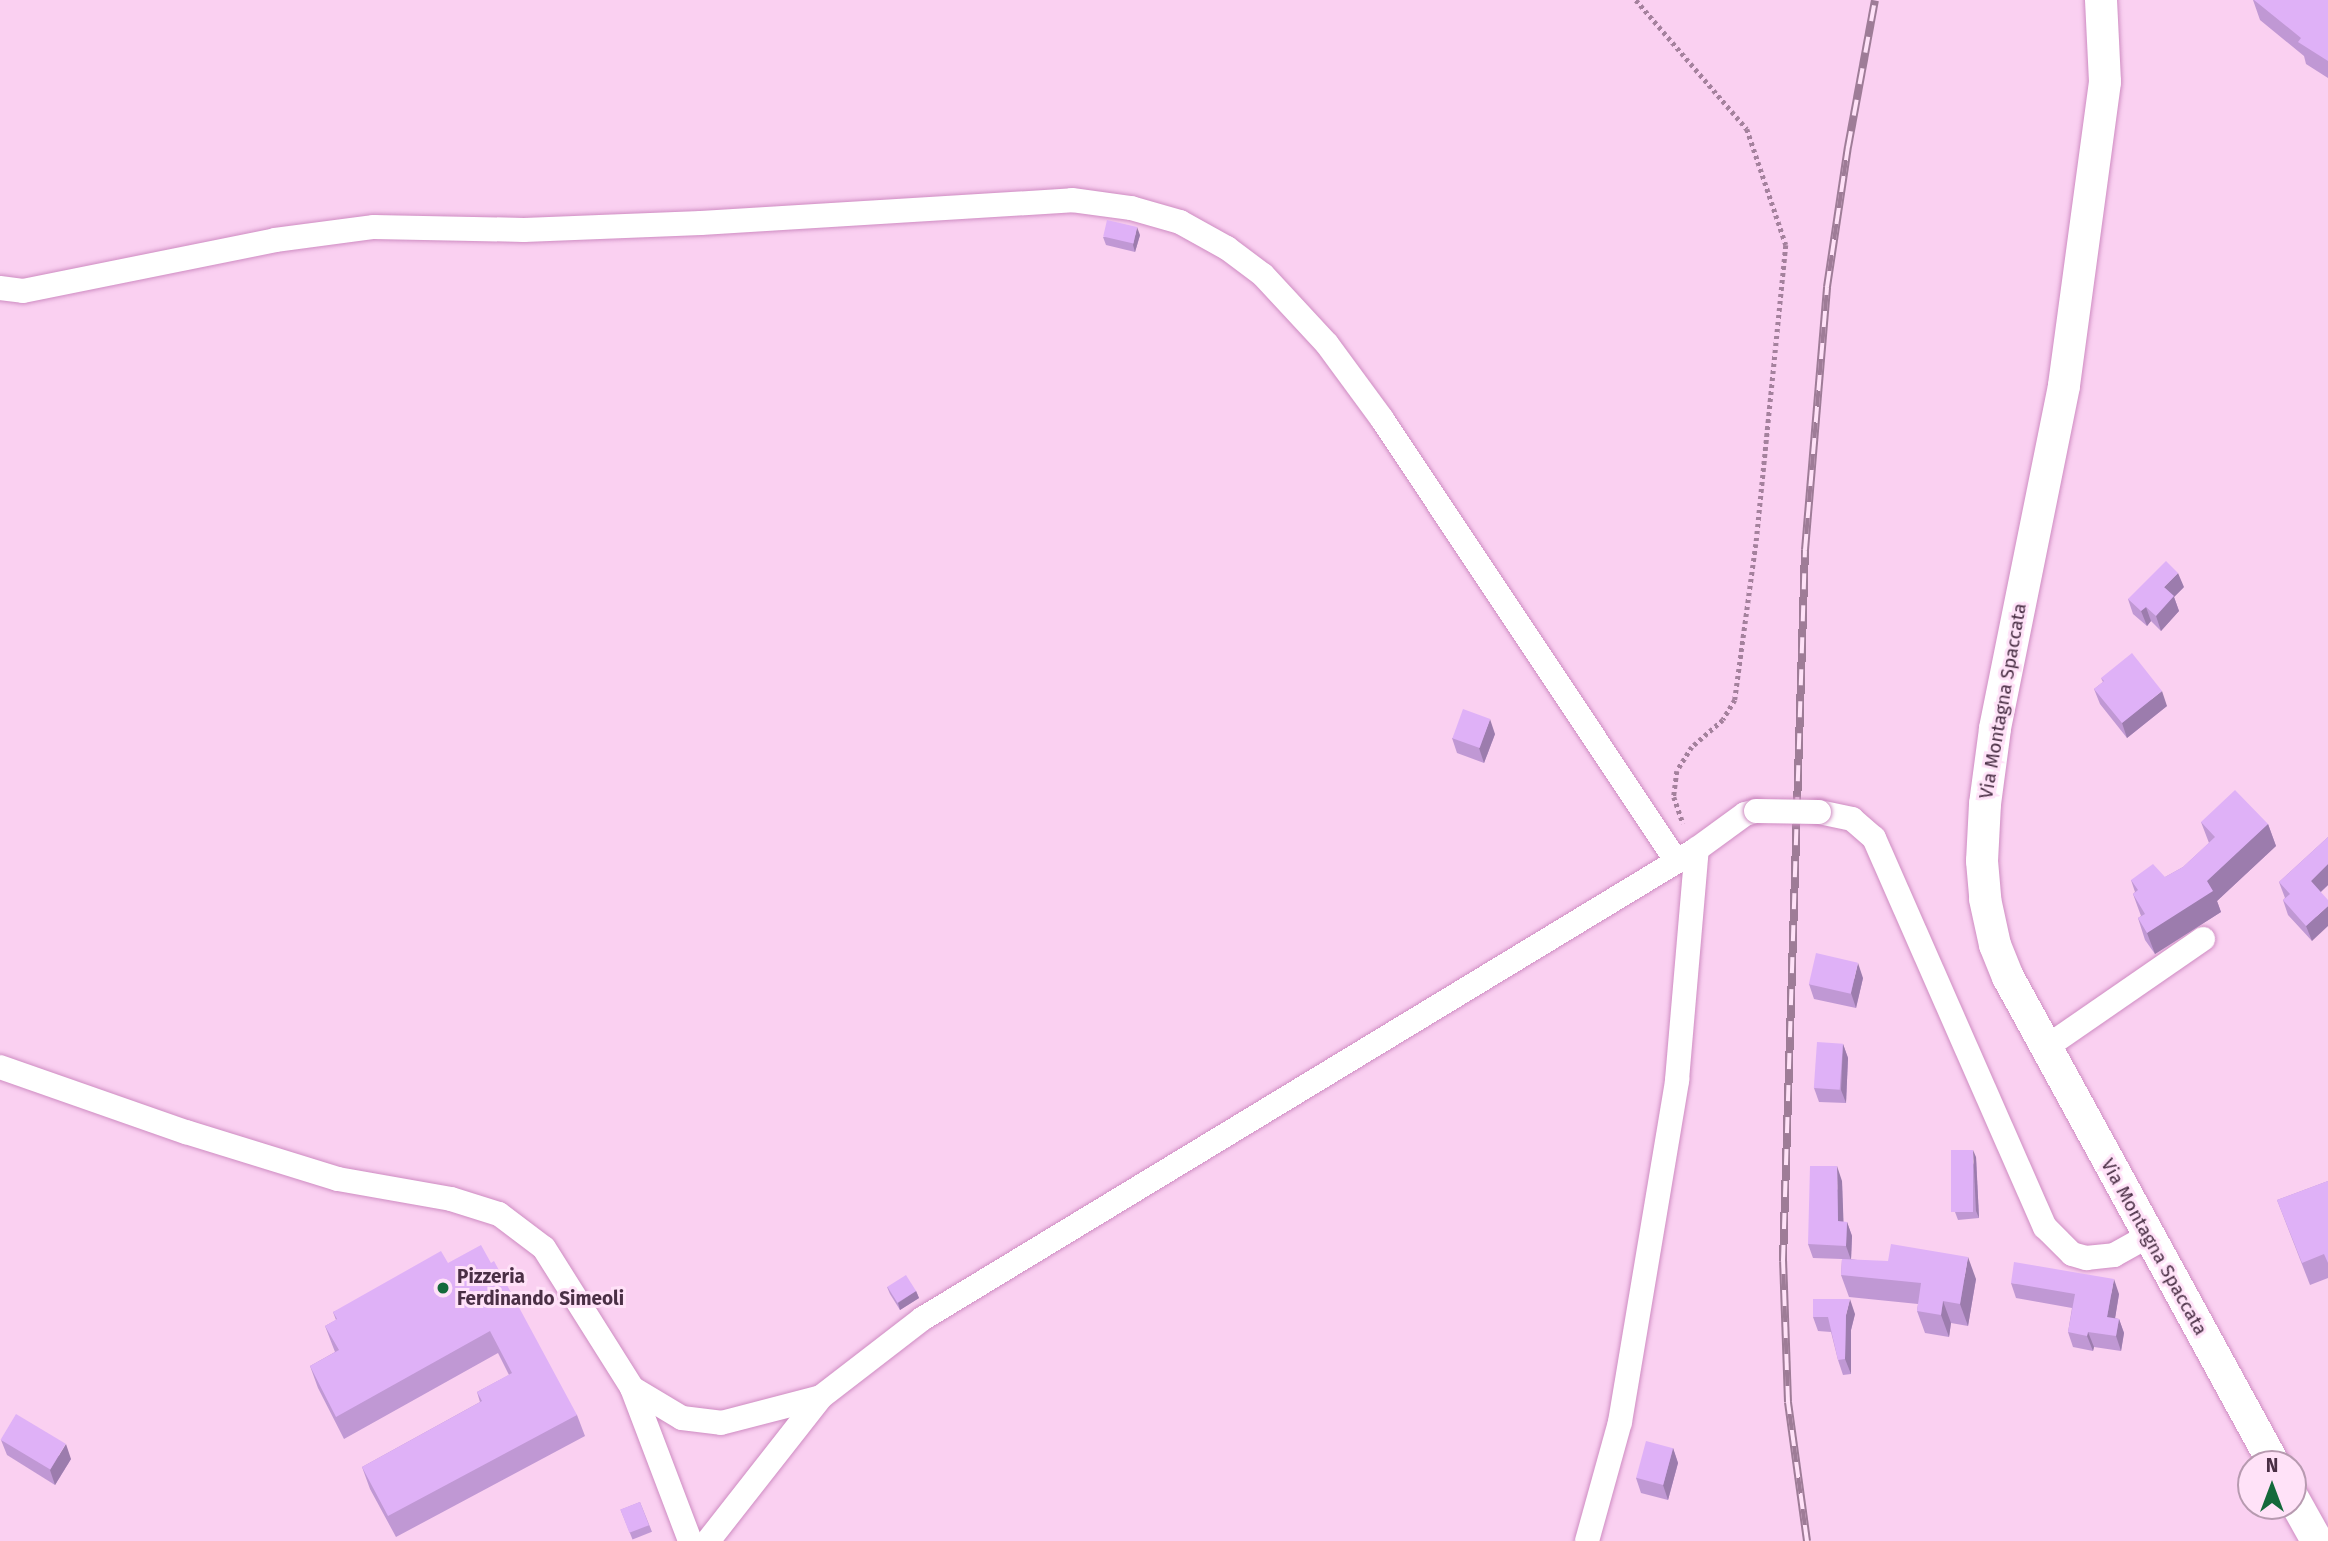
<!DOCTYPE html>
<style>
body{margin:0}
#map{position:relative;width:2328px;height:1541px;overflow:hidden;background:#fad0f1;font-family:"Fira Sans",sans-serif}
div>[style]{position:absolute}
.path>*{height:4.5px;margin-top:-2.25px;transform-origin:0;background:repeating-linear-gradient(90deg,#a4819d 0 3.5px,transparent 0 7px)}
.roads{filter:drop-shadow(0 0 2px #ce8cc2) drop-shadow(0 0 2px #ce8cc2)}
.minor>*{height:24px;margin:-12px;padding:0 12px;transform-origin:12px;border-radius:12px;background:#fff}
.major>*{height:32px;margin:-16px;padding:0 16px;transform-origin:16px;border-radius:16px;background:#fff}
.rail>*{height:8px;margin-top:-4px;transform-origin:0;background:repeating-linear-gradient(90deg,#ffe2f8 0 16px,#9e7c97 0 32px);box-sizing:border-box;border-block:2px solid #9e7c97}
.bridges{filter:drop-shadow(0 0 2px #ce8cc2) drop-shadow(0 0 2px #ce8cc2)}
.minor-bridge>*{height:24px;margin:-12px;padding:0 12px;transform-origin:12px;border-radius:12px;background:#fff}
.wall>*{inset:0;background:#c098d4;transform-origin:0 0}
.shaded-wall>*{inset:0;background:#9c7cad}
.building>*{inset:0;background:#dfb1f7;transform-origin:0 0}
.dots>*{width:19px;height:19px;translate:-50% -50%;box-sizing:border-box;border:4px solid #ffe2f8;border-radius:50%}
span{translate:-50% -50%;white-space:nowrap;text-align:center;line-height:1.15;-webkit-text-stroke:6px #ffe2f8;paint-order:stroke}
.street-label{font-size:19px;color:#4a2f45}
.poi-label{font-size:19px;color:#4a2f45;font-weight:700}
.left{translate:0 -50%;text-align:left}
.north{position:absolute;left:2237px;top:1450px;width:70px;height:70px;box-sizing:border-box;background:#ffe2f8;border:2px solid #b79ab0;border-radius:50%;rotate:0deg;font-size:19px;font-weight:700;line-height:28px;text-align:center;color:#4a2f45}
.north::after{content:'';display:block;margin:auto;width:24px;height:32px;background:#14693b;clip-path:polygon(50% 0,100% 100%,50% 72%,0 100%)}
</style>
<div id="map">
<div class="path">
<div style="left:1636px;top:0;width:170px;rotate:49.3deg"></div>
<div style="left:1747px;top:129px;width:122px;rotate:71.4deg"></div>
<div style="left:1786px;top:245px;width:301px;rotate:95.7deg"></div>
<div style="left:1756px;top:544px;width:157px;rotate:97.7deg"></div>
<div style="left:1735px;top:700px;width:23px;rotate:121deg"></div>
<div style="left:1723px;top:720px;width:41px;rotate:138.9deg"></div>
<div style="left:1692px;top:747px;width:28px;rotate:122deg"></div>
<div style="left:1677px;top:771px;width:26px;rotate:97deg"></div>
<div style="left:1674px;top:797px;width:28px;rotate:71deg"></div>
</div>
<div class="roads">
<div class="minor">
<div style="left:0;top:288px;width:23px;rotate:7deg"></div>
<div style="left:23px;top:291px;width:257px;rotate:-11.4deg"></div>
<div style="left:275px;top:240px;width:100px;rotate:-7.5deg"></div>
<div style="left:374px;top:227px;width:150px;rotate:1.1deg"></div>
<div style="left:524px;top:230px;width:177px;rotate:-2.3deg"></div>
<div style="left:701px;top:223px;width:372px;rotate:-3.5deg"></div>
<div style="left:1072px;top:200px;width:60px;rotate:7.7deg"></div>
<div style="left:1131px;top:208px;width:51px;rotate:15.9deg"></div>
<div style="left:1180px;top:222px;width:54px;rotate:29deg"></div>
<div style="left:1227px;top:248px;width:45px;rotate:36.9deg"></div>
<div style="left:1263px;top:275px;width:94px;rotate:47.2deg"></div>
<div style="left:1327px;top:344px;width:93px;rotate:53.7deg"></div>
<div style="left:1382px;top:419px;width:529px;rotate:56.34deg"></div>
<div style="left:1819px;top:812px;width:34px;rotate:12deg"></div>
<div style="left:1852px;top:819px;width:29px;rotate:41deg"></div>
<div style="left:1874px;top:838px;width:425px;rotate:66.3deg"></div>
<div style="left:2045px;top:1227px;width:38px;rotate:45deg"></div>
<div style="left:2072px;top:1254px;width:15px;rotate:16deg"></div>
<div style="left:2086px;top:1258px;width:28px;rotate:-6deg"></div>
<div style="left:2114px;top:1255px;width:38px;rotate:-29deg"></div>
<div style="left:2045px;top:1048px;width:192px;rotate:-34.6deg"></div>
<div style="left:0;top:1067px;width:197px;rotate:19.3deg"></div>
<div style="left:186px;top:1132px;width:159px;rotate:17.2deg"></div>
<div style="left:338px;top:1179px;width:115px;rotate:10deg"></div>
<div style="left:451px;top:1199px;width:50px;rotate:17.4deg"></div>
<div style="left:499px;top:1214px;width:56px;rotate:37.1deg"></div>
<div style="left:544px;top:1248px;width:165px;rotate:57.8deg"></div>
<div style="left:632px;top:1388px;width:58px;rotate:31deg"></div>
<div style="left:682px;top:1418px;width:39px;rotate:7deg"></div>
<div style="left:721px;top:1423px;width:103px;rotate:-14.6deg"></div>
<div style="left:632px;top:1388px;width:164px;rotate:69.2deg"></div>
<div style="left:708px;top:1541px;width:183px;rotate:-51.9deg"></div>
<div style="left:821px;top:1397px;width:128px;rotate:-37.7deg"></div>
<div style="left:922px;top:1319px;width:906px;rotate:-31.23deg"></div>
<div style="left:1697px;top:849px;width:59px;rotate:-36.1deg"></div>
<div style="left:1745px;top:814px;width:11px;rotate:-15deg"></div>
<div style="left:1587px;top:1541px;width:123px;rotate:-74.5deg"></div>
<div style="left:1620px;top:1422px;width:347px;rotate:-80.5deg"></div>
<div style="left:1677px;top:1080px;width:232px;rotate:-85.1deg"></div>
</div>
<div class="major">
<div style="left:2101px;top:0;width:82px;rotate:87.2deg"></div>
<div style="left:2105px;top:82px;width:307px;rotate:97.7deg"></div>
<div style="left:2064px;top:386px;width:350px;rotate:101.4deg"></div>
<div style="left:1995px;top:729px;width:76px;rotate:97.6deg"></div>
<div style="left:1985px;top:804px;width:57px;rotate:93deg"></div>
<div style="left:1982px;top:861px;width:38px;rotate:85deg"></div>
<div style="left:1985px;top:899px;width:47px;rotate:77.7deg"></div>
<div style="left:1995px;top:945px;width:35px;rotate:68deg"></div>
<div style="left:2008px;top:977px;width:555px;rotate:61.36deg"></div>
<div style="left:2293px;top:1498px;width:49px;rotate:60.8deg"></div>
</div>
</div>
<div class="rail">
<div style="left:1807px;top:1541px;width:140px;rotate:-97.8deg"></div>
<div style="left:1788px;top:1402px;width:141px;rotate:-92deg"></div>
<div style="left:1783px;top:1261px;width:711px;rotate:-88.23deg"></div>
<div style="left:1805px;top:550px;width:264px;rotate:-85.2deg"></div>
<div style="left:1827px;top:287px;width:142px;rotate:-81.5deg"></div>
<div style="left:1848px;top:147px;width:149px;rotate:-79.6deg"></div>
</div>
<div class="bridges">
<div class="minor-bridge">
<div style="left:1756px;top:811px;width:63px;rotate:0.9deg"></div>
</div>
</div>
<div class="wall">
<div style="clip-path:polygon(2253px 0,2328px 0,2328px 78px,2306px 64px,2304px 56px,2260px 20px)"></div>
<div style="clip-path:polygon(1140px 235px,1135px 252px,1106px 245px,1103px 237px)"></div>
<div style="clip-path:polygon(2184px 587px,2174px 597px,2179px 611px,2161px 631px,2151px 621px,2147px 626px,2133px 614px,2128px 599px)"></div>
<div style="clip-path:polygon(2101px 678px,2167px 706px,2127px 738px,2100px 704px,2094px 689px,2103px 682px)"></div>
<div style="clip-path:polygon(1495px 734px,1484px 763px,1457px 753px,1452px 738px)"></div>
<div style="clip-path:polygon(2201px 822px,2268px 824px,2276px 846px,2217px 901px,2221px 912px,2155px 954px,2145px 940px,2138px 918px,2141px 916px,2133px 894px,2135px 892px,2131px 880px,2165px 877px,2183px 867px,2209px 843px)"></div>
<div style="clip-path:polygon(2328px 837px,2328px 885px,2321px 892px,2312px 941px,2288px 915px,2283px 900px,2285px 898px,2279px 882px)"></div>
<div style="clip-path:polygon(1863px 978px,1856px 1008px,1814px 999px,1809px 984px)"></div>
<div style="clip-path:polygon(1843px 1044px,1848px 1058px,1846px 1103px,1819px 1102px,1814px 1088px)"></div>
<div style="clip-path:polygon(1976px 1157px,1979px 1218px,1958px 1220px,1955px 1212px)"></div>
<div style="clip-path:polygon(1842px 1181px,1843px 1222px,1847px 1222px,1852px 1236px,1851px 1259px,1976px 1279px,1968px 1326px,1951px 1323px,1949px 1337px,1925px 1333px,1917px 1311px,1918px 1304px,1849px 1297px,1841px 1275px,1842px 1259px,1813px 1258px,1808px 1244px)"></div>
<div style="clip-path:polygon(2328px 1181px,2328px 1278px,2310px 1285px,2277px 1200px)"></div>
<div style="clip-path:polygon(448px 1263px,577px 1415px,585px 1436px,396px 1537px,370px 1489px,362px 1467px,480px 1402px,477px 1392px,509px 1375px,498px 1353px,344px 1439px,318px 1388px,310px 1366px,335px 1352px,325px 1326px,336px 1320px,333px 1312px)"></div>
<div style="clip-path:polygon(2011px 1283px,2119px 1294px,2115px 1318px,2119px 1319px,2124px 1333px,2121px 1351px,2094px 1347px,2093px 1351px,2073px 1347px,2068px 1332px,2072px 1308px,2016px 1298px)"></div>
<div style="clip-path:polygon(887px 1287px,916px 1291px,919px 1298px,900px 1310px,890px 1294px)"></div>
<div style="clip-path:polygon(1855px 1314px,1851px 1330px,1851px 1374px,1843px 1375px,1838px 1360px,1831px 1332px,1818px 1331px,1813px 1317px)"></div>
<div style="clip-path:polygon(1px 1440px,71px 1459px,55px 1485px,7px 1455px)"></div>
<div style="clip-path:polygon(1673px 1448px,1678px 1463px,1668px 1500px,1641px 1493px,1636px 1478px)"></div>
<div style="left:640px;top:1502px;width:32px;height:21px;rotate:68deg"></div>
</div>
<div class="shaded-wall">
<div style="clip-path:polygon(1137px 227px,1140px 235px,1135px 252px,1133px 245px)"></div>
<div style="clip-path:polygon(2178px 573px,2184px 587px,2174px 597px,2179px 611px,2161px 631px,2156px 616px,2164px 587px)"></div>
<div style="clip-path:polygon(2146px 607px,2151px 621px,2147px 626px,2141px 611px)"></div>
<div style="clip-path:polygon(2162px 691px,2167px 706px,2127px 738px,2122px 723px)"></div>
<div style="clip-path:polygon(1490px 719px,1495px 734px,1484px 763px,1479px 748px)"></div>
<div style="clip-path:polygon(2268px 824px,2276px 846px,2217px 901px,2221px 912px,2155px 954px,2147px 933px)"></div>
<div style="clip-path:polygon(2328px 864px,2328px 885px,2316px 896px,2311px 881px)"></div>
<div style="clip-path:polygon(2328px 906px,2328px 926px,2312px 941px,2306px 926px)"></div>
<div style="clip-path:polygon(1858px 963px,1863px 978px,1856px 1008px,1851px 993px)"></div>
<div style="clip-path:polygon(1843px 1044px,1848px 1058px,1846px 1103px,1841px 1090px)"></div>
<div style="clip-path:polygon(1973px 1150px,1976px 1157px,1979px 1218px,1976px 1211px)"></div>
<div style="clip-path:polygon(1837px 1166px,1842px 1181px,1844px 1235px,1838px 1221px)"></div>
<div style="clip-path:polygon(1847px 1222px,1852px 1236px,1851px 1260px,1846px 1246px)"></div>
<div style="clip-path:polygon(1968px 1257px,1976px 1279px,1968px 1326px,1960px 1304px)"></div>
<div style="clip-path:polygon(2114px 1279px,2119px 1294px,2113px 1331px,2107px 1317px)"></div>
<div style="clip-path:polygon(916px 1291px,919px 1298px,900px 1310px,898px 1303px)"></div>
<div style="clip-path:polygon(1850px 1299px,1855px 1314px,1851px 1330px,1851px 1374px,1845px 1359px,1846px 1315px)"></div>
<div style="clip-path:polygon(1943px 1301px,1951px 1323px,1949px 1337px,1941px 1315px)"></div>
<div style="clip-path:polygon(2119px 1319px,2124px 1333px,2121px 1351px,2116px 1336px)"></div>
<div style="clip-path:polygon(2088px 1332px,2094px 1347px,2093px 1351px,2087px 1336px)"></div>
<div style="clip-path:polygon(66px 1444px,71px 1459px,55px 1485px,50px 1470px)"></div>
<div style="clip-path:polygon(1673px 1448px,1678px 1463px,1668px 1500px,1663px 1485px)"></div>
</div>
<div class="building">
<div style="clip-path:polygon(2254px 0,2328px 0,2328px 61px,2298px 42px,2301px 38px)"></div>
<div style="left:1107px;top:220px;width:31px;height:17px;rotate:13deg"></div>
<div style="clip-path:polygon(2166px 561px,2178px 573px,2164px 587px,2174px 596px,2156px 616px,2146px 607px,2141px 611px,2128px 599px)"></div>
<div style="clip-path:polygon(2132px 653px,2162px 691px,2122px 723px,2094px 689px,2104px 681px,2101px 678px)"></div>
<div style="left:1463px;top:709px;width:29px;height:31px;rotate:20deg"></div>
<div style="clip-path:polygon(2235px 790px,2268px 824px,2207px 881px,2213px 891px,2147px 933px,2138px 918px,2145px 914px,2133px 894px,2138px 890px,2131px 880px,2153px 864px,2165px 877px,2183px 867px,2215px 837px,2201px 822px)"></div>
<div style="clip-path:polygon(2328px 837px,2328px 864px,2311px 881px,2328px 900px,2328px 906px,2306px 926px,2283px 900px,2290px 894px,2279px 882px)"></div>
<div style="left:1816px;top:953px;width:43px;height:32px;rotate:13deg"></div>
<div style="left:1817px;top:1042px;width:26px;height:46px;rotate:4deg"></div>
<div style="left:1951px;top:1150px;width:22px;height:62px"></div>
<div style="clip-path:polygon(1810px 1166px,1837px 1166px,1838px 1221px,1847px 1222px,1846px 1246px,1808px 1244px)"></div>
<div style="clip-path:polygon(2328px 1181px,2328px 1263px,2324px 1254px,2302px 1263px,2277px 1200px)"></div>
<div style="clip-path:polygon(1891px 1244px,1968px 1257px,1960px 1304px,1943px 1301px,1941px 1315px,1917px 1311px,1921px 1283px,1841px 1275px,1842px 1259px,1888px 1261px)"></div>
<div style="clip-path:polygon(481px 1245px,491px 1263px,494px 1261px,577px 1415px,388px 1516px,362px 1467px,482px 1401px,477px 1392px,512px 1373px,490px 1331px,336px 1417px,310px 1366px,339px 1350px,325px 1326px,337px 1319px,333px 1312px,441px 1251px,448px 1263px)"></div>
<div style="clip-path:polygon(2014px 1262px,2114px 1279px,2107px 1317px,2119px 1319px,2116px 1336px,2088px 1332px,2087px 1336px,2068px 1332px,2075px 1294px,2011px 1283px)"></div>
<div style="left:906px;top:1275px;width:19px;height:22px;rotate:58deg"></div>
<div style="clip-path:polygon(1813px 1299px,1850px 1299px,1846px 1315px,1845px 1359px,1838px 1360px,1828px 1317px,1813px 1317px)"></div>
<div style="left:16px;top:1414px;width:58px;height:30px;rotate:31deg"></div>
<div style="left:1646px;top:1441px;width:28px;height:38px;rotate:15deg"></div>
<div style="left:640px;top:1502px;width:25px;height:21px;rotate:69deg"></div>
</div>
<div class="dots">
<div style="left:443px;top:1288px;background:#14693b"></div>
</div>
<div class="street-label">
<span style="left:2003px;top:701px;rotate:-80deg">Via Montagna Spaccata</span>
<span style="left:2154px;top:1247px;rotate:61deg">Via Montagna Spaccata</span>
</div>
<div class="poi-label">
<span class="left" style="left:457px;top:1288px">Pizzeria<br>Ferdinando Simeoli</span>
</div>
<div class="north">N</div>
</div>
